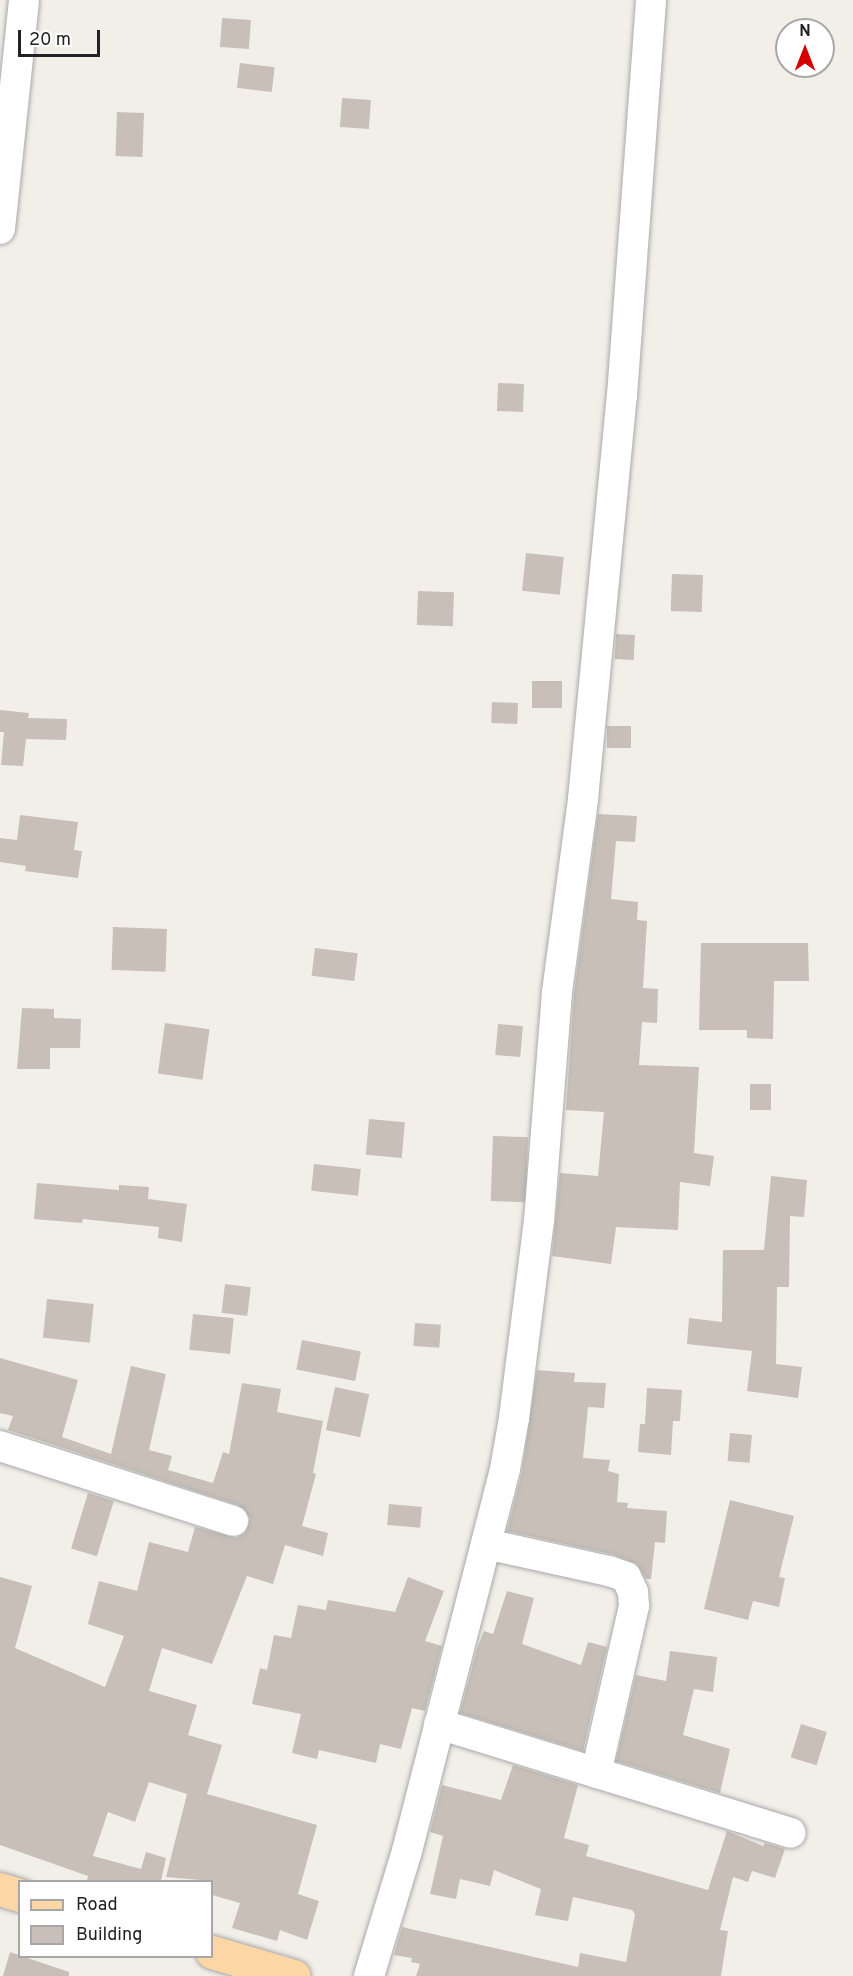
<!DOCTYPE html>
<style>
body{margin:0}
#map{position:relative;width:853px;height:1976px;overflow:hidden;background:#f2efe9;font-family:Overpass,sans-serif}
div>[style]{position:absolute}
.building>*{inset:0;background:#c7bfb8;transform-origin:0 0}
.roads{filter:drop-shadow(0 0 2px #a9a9a9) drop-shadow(0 0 2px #a9a9a9)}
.street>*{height:30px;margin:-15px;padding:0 15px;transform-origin:15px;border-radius:15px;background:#fff}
.primary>*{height:33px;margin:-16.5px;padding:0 16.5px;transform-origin:16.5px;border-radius:16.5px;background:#fcd6a4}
span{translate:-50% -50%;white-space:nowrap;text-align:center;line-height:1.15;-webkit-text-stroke:5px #fff;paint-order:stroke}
.legend{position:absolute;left:18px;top:1880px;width:195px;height:78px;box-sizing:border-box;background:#fff;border:2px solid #a7a7a7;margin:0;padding:8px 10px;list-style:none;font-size:18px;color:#222}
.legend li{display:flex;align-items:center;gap:12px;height:30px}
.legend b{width:30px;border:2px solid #a7a7a7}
.north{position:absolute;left:775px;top:18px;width:60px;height:60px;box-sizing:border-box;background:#fff;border:2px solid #a7a7a7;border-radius:50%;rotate:0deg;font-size:16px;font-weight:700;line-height:24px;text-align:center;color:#222}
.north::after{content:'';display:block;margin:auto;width:21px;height:27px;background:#d40000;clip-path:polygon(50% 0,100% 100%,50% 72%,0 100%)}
.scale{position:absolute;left:18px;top:30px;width:82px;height:27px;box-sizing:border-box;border:3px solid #222;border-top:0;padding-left:8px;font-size:18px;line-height:21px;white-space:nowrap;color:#222;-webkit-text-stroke:4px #fff;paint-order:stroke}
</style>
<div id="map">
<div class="building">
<div style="left:222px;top:18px;width:29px;height:29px;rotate:4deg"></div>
<div style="left:240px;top:63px;width:35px;height:25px;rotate:7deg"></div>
<div style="left:342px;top:98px;width:29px;height:29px;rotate:4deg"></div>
<div style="left:117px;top:112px;width:27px;height:44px;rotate:2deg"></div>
<div style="left:498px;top:383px;width:26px;height:28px;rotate:2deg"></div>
<div style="left:526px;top:553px;width:38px;height:38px;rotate:6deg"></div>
<div style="left:672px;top:574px;width:31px;height:37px;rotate:2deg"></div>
<div style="left:418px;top:591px;width:36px;height:34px;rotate:2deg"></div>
<div style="left:616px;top:634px;width:19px;height:25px;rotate:3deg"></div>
<div style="left:532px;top:681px;width:30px;height:27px"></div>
<div style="left:492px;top:702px;width:26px;height:21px;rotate:2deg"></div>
<div style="clip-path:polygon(0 710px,29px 713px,28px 718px,67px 719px,66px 740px,26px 739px,23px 766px,1px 765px,4px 732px,0 732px)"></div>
<div style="left:607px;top:726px;width:24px;height:22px"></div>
<div style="clip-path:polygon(598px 814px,637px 816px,635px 842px,616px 841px,611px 899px,638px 902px,637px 920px,647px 921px,643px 988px,658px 989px,657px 1023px,642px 1022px,639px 1065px,699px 1067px,694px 1153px,714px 1156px,710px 1186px,680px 1182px,678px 1230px,616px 1227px,611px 1264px,552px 1256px,560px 1173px,598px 1176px,604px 1112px,566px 1110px,574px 994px)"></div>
<div style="clip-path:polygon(20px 815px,78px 822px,74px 850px,82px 851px,78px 878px,25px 871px,26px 866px,0 862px,0 838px,17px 840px)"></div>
<div style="left:113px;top:927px;width:54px;height:43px;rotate:2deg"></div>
<div style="clip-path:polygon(701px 943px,808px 943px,809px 981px,774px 981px,773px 1039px,747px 1038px,747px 1030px,699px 1030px)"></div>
<div style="left:315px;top:948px;width:43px;height:28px;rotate:7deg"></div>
<div style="clip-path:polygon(22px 1008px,54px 1009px,54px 1018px,81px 1019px,80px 1048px,50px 1048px,50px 1069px,17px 1069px)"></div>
<div style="left:165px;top:1023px;width:45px;height:51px;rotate:8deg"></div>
<div style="left:498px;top:1024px;width:25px;height:31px;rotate:5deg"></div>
<div style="left:750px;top:1084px;width:21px;height:26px"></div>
<div style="left:369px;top:1119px;width:36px;height:36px;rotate:5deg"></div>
<div style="left:493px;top:1136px;width:35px;height:65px;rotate:2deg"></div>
<div style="left:314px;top:1164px;width:47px;height:27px;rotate:6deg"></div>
<div style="clip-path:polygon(771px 1176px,807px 1180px,804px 1217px,790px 1216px,789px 1287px,777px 1287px,776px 1364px,802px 1367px,798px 1398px,747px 1391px,752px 1351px,687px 1344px,689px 1318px,722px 1322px,723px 1250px,764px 1250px)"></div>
<div style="clip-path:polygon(37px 1183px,119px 1190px,119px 1185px,149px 1187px,148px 1199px,187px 1204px,182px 1242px,158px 1238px,159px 1227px,83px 1219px,82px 1223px,34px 1219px)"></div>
<div style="left:225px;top:1284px;width:26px;height:29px;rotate:7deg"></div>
<div style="left:47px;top:1299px;width:47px;height:39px;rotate:6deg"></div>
<div style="left:193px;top:1314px;width:41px;height:36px;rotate:6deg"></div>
<div style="left:415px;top:1323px;width:26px;height:23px;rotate:4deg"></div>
<div style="left:302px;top:1340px;width:60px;height:30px;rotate:11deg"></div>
<div style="clip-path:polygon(0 1358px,78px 1380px,62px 1437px,111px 1454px,131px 1366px,166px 1374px,149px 1450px,172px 1456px,168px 1470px,213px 1483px,223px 1452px,229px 1454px,242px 1383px,281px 1389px,277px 1412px,323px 1421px,313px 1473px,316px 1474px,302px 1526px,328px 1533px,323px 1556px,285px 1545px,273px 1584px,247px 1576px,212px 1664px,162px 1648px,149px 1691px,197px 1705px,188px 1735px,222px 1745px,207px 1794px,317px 1825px,298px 1894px,319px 1901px,307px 1940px,280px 1930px,277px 1941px,232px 1928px,240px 1903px,212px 1895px,212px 1881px,166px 1877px,187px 1794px,149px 1782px,135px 1822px,108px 1812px,93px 1856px,141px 1869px,146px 1852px,166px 1858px,161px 1881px,87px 1881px,88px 1876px,0 1845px,0 1577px,32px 1586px,15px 1648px,105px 1687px,124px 1636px,88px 1624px,99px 1581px,137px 1591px,149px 1542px,188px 1552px,195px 1527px,236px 1538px,245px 1533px,250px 1518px,238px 1505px,8px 1430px,13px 1416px,0 1413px)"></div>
<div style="clip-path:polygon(537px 1370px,575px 1373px,574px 1382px,606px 1383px,604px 1408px,588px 1407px,583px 1458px,610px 1460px,608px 1471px,619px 1474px,617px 1502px,628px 1503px,627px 1508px,667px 1511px,665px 1543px,655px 1542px,651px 1579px,646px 1579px,637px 1564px,615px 1555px,507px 1531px,522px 1472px)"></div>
<div style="left:335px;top:1387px;width:35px;height:44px;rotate:12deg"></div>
<div style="clip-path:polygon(647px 1388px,682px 1390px,680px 1421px,673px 1421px,671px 1455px,638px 1452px,640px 1424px,645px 1424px)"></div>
<div style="left:730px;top:1433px;width:22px;height:28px;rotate:5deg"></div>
<div style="left:88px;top:1493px;width:27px;height:58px;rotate:17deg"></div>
<div style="clip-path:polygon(730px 1500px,794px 1516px,779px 1577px,785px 1578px,779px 1607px,753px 1601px,748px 1620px,704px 1609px)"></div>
<div style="left:389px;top:1504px;width:33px;height:21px;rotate:5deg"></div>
<div style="clip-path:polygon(408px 1577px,444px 1591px,425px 1641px,442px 1646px,425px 1711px,412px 1708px,401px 1749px,380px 1744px,376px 1763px,319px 1750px,317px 1759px,292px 1753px,301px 1714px,252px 1704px,260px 1668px,267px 1670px,274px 1635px,291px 1638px,298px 1605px,326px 1610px,328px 1600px,395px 1612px)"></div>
<div style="clip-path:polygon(507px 1591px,534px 1598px,522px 1644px,581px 1665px,588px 1642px,607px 1647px,583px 1751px,460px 1713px,477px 1649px,484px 1631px,493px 1634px)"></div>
<div style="clip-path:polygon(670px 1651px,717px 1657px,713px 1692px,694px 1689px,683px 1735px,730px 1749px,720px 1793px,616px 1761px,636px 1675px,666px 1681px)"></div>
<div style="left:801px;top:1724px;width:27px;height:35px;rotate:17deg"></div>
<div style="clip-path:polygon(513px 1765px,578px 1785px,564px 1838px,589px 1845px,586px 1856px,708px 1890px,727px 1831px,763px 1846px,765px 1843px,785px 1849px,775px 1878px,752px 1871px,748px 1882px,733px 1877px,720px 1930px,728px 1931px,721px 1976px,416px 1976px,420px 1964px,411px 1962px,412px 1958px,394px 1955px,402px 1927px,578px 1967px,580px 1953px,626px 1962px,635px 1914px,632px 1910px,573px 1897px,568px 1921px,535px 1915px,541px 1889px,494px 1870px,490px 1886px,460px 1879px,456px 1899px,430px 1894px,443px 1836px,430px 1832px,442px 1785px,501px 1800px)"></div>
<div style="clip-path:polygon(10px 1952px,69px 1972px,69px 1976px,3px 1976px)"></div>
</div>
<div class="roads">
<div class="street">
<div style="left:0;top:229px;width:230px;rotate:-84deg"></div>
<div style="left:0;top:1446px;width:245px;rotate:17.8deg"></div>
<div style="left:486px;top:1544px;width:126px;rotate:12.4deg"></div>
<div style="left:609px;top:1571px;width:18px;rotate:19deg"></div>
<div style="left:626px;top:1577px;width:17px;rotate:65deg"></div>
<div style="left:633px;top:1592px;width:14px;rotate:86deg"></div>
<div style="left:634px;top:1606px;width:171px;rotate:102.8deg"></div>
<div style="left:439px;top:1724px;width:368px;rotate:17.2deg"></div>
<div style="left:369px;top:1976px;width:131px;rotate:-73.1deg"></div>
<div style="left:407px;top:1851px;width:394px;rotate:-75.6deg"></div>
<div style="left:505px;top:1469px;width:52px;rotate:-80deg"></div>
<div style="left:514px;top:1418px;width:199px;rotate:-82.8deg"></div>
<div style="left:539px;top:1221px;width:230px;rotate:-85.5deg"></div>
<div style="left:557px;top:992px;width:195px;rotate:-82.3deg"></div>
<div style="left:583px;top:799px;width:405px;rotate:-84.5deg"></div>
<div style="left:622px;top:396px;width:397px;rotate:-85.8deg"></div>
</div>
<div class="primary">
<div style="left:0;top:1889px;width:21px;rotate:17deg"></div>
<div style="left:212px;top:1952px;width:85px;rotate:16.3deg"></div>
</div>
</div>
<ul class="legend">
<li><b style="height:8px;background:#fcd6a4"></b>Road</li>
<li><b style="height:16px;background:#c7bfb8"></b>Building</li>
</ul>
<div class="north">N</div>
<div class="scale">20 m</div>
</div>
